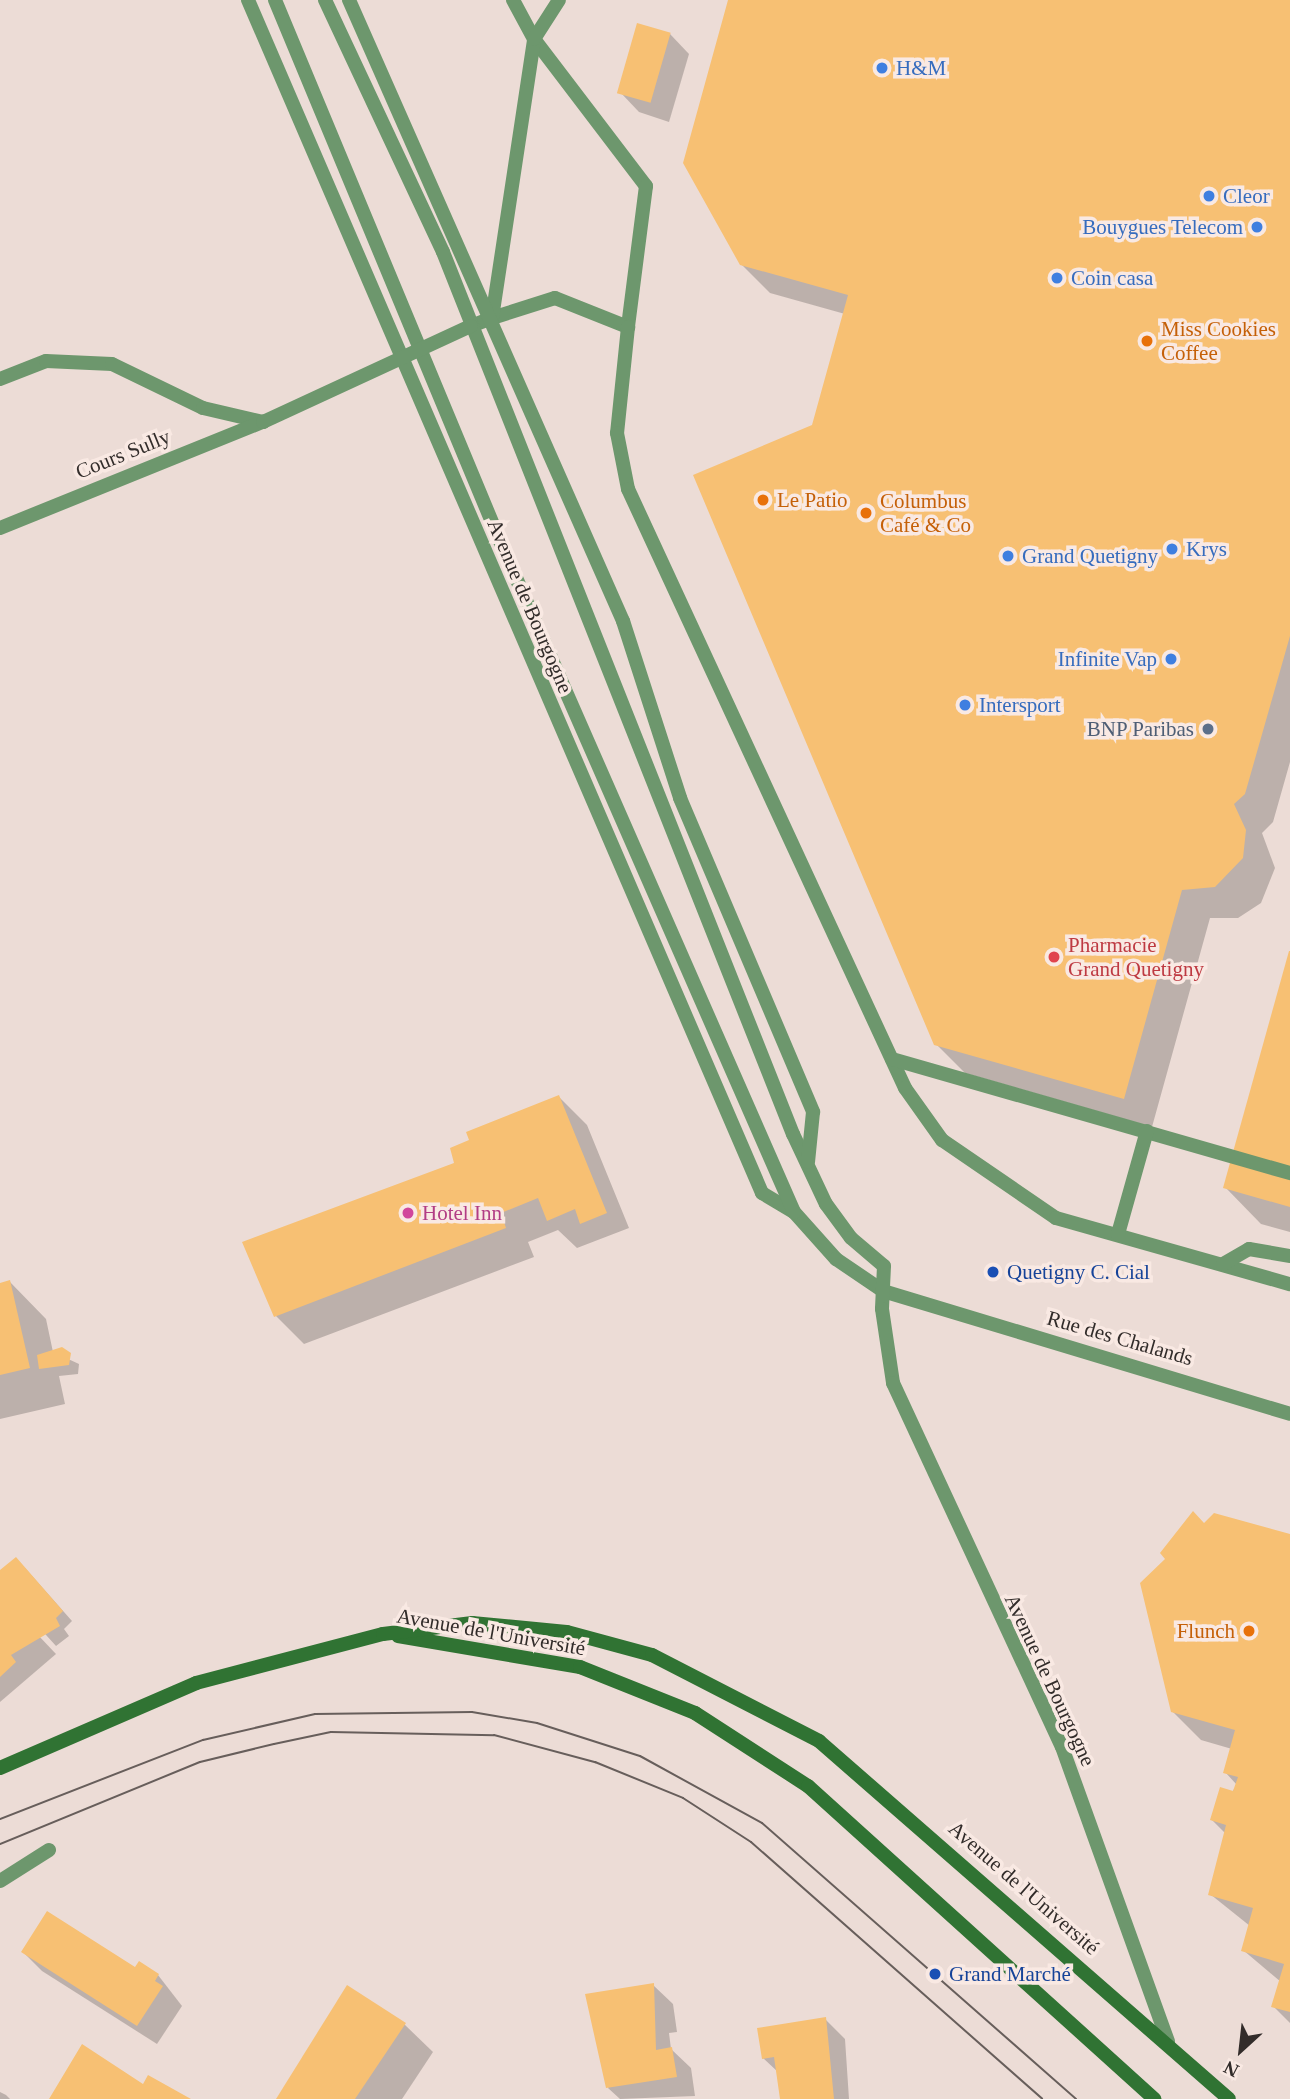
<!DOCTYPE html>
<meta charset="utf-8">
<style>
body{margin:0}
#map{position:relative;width:1290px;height:2099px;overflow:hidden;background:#ecdcd6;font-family:Georgia,serif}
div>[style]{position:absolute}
.shadow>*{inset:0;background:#0003}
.building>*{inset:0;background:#f7c073;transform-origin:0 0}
.service>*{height:14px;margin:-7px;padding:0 7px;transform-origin:7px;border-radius:7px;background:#6d976d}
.minor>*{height:14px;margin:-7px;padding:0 7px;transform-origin:7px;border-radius:7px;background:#6d976d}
.secondary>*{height:14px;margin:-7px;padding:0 7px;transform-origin:7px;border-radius:7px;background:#307333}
.tram>*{height:2px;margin:-1px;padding:0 1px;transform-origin:1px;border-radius:1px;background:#675e5b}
.dots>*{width:19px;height:19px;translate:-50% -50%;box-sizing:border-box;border:4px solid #f9e9e3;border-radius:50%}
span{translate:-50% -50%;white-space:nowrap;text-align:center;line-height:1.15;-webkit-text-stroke:7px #f9e9e3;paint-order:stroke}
.shop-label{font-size:21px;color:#366cbe}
.left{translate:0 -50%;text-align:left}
.right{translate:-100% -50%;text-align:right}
.food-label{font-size:21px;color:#c56008}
.street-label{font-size:21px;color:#322c2a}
.service-label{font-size:21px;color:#4e5e75}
.health-label{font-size:21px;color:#be3a42}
.hotel-label{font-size:21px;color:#b23c85}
.transit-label{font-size:21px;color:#164399}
.north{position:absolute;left:1206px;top:2015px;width:70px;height:70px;-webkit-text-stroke:5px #f9e9e3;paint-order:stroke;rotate:207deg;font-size:19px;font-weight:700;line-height:28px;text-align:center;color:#322c2a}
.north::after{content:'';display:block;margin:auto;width:24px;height:32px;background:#322c2a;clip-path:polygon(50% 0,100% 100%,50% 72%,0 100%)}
</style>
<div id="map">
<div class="shadow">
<div style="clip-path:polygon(730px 0,1290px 0,1290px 762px,1273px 822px,1262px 833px,1275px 868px,1261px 903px,1238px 918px,1210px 918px,1152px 1127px,965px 1073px,936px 1044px,813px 426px,845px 314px,770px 293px,741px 264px)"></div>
<div style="clip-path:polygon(670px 34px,689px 54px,669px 122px,639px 112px,620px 92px)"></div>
<div style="clip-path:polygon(1290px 955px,1290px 1232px,1261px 1224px,1225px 1187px)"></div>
<div style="clip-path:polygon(559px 1097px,587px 1125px,629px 1228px,577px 1248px,558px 1230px,528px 1242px,534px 1257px,304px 1344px,276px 1316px,245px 1243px,456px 1163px)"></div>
<div style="clip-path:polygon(10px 1282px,46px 1319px,53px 1352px,79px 1364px,78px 1374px,59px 1376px,65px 1404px,0 1419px,0 1284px)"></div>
<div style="clip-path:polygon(1204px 1525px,1290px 1536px,1290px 2023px,1273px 2006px,1281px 1982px,1243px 1950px,1250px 1926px,1210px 1894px,1225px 1833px,1212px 1820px,1237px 1785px,1225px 1772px,1232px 1749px,1201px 1740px,1172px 1711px)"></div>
<div style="clip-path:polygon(25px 1568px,72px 1621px,64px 1629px,69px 1636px,56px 1646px,0 1584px,0 1573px)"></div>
<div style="clip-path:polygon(0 1595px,56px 1654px,0 1702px)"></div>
<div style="clip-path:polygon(23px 1952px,158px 1975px,182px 2006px,157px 2044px,42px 1971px)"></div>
<div style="clip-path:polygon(653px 1985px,673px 2004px,677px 2032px,669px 2033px,671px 2049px,691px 2068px,695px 2096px,620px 2099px,608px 2088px)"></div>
<div style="clip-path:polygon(348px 1987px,404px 2024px,433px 2052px,402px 2099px,278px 2099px)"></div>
<div style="clip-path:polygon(825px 2019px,845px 2039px,849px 2099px,782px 2099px,778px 2072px,763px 2058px)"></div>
<div style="clip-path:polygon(0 2092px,6px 2095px,10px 2099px,0 2099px)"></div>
</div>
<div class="building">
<div style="clip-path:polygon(728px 0,1290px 0,1290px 636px,1245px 794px,1234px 804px,1246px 830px,1243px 858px,1215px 887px,1182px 890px,1124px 1099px,934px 1045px,693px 475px,812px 425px,848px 295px,740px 265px,683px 163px)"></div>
<div style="left:637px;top:23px;width:35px;height:73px;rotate:16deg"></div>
<div style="clip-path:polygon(1289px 951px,1290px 951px,1290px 1207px,1223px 1188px)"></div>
<div style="clip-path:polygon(559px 1095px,607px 1213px,580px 1224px,575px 1209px,547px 1221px,538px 1198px,501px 1213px,506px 1228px,274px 1317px,242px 1242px,454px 1163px,450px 1148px,469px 1140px,466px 1132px)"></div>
<div style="clip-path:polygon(10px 1280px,30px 1368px,0 1375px,0 1283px)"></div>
<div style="clip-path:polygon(62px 1347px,71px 1353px,69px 1365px,39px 1369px,37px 1355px)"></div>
<div style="clip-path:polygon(1193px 1511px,1204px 1523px,1214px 1513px,1290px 1534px,1290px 2012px,1271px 2007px,1284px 1964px,1241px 1951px,1253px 1908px,1208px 1895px,1226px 1825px,1210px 1820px,1220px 1787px,1233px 1791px,1238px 1777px,1223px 1773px,1235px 1730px,1171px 1712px,1140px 1583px,1165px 1559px,1160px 1553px)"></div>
<div style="clip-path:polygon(16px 1557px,63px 1611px,56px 1618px,60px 1626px,11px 1655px,16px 1662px,0 1677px,0 1570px)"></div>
<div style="clip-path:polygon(47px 1911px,135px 1967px,139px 1961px,159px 1974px,155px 1981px,163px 1986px,137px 2026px,21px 1952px)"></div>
<div style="clip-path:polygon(654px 1983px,656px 2050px,672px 2047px,677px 2077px,606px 2088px,585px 1994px)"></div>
<div style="clip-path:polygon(347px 1985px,406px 2023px,355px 2099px,276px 2099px)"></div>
<div style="clip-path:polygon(826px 2017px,834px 2099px,780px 2099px,774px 2057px,762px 2059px,757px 2028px)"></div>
<div style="clip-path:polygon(82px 2044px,143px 2084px,148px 2075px,191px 2099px,49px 2099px)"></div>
</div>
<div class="service">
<div style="left:513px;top:0;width:44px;rotate:61.7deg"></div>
<div style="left:534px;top:39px;width:185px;rotate:52.7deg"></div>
<div style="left:646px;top:186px;width:142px;rotate:97.3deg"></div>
<div style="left:492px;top:318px;width:66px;rotate:-17.6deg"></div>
<div style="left:555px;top:298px;width:79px;rotate:21.7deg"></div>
<div style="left:628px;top:327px;width:107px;rotate:95.9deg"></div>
<div style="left:617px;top:433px;width:57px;rotate:78.9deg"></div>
<div style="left:628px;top:489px;width:660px;rotate:65.18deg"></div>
<div style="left:905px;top:1088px;width:64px;rotate:54.6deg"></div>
<div style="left:942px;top:1140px;width:138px;rotate:34.4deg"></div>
<div style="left:1056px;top:1218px;width:243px;rotate:15.8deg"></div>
<div style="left:471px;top:326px;width:22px;rotate:-21deg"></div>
<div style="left:492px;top:318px;width:282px;rotate:-81.4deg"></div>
<div style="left:534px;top:39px;width:46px;rotate:-57.3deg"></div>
<div style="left:892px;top:1059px;width:414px;rotate:16deg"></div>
<div style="left:1118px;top:1234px;width:107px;rotate:-74.3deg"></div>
<div style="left:1223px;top:1264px;width:30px;rotate:-30deg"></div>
<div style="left:1249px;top:1249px;width:42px;rotate:9.7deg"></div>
<div style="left:0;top:1881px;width:58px;rotate:-32.3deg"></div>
</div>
<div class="minor">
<div style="left:248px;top:0;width:1299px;rotate:66.69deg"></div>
<div style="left:762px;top:1193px;width:37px;rotate:31deg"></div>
<div style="left:794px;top:1212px;width:63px;rotate:48.2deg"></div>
<div style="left:836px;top:1259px;width:57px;rotate:34.2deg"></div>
<div style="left:883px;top:1291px;width:425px;rotate:16.8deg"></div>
<div style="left:275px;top:0;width:584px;rotate:67.43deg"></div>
<div style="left:499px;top:539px;width:735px;rotate:66.33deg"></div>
<div style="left:325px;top:0;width:278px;rotate:64.9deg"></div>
<div style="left:443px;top:252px;width:949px;rotate:68.36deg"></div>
<div style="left:793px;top:1134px;width:77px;rotate:64.8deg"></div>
<div style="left:826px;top:1204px;width:42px;rotate:53.7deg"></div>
<div style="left:851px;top:1238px;width:43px;rotate:40.3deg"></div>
<div style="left:884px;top:1266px;width:43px;rotate:92.7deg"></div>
<div style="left:882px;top:1309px;width:75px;rotate:81.5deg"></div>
<div style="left:893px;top:1383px;width:401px;rotate:65.1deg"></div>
<div style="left:1062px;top:1747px;width:313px;rotate:70.2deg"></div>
<div style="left:349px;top:0;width:679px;rotate:66.19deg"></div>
<div style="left:623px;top:621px;width:186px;rotate:72.1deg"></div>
<div style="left:680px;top:798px;width:341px;rotate:67deg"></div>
<div style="left:813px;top:1112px;width:50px;rotate:95.7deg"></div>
<div style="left:0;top:379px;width:49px;rotate:-21.4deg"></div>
<div style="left:46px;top:361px;width:66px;rotate:2.6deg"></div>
<div style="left:112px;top:364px;width:101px;rotate:25.8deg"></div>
<div style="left:203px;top:408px;width:62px;rotate:13.1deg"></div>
<div style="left:0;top:528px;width:284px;rotate:-22deg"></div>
<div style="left:263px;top:422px;width:229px;rotate:-24.8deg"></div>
</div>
<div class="secondary">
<div style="left:398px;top:1636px;width:185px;rotate:9.7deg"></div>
<div style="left:580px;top:1667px;width:124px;rotate:21.8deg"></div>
<div style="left:695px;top:1713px;width:135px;rotate:32.9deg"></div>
<div style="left:808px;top:1786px;width:467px;rotate:42.1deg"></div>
<div style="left:0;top:1768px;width:214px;rotate:-23.4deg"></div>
<div style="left:196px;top:1683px;width:193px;rotate:-14.7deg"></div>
<div style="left:383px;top:1634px;width:90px;rotate:-7deg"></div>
<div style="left:472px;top:1623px;width:95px;rotate:5.4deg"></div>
<div style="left:567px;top:1632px;width:88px;rotate:15.1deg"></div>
<div style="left:652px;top:1655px;width:188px;rotate:27.2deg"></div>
<div style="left:819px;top:1741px;width:544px;rotate:41.13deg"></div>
</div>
<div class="tram">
<div style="left:0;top:1819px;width:218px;rotate:-21.3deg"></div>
<div style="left:203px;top:1740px;width:115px;rotate:-13.1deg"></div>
<div style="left:315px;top:1714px;width:157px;rotate:-0.7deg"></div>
<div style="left:472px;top:1712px;width:66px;rotate:9.6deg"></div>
<div style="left:537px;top:1723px;width:108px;rotate:17.8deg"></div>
<div style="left:640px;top:1756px;width:139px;rotate:28.8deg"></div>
<div style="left:762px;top:1823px;width:418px;rotate:41.3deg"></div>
<div style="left:0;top:1844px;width:216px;rotate:-22.3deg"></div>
<div style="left:200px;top:1762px;width:76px;rotate:-13.7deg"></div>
<div style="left:274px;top:1744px;width:58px;rotate:-11.9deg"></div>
<div style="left:331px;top:1732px;width:163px;rotate:1.1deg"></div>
<div style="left:494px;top:1735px;width:105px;rotate:15deg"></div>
<div style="left:595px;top:1762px;width:95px;rotate:22.2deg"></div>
<div style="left:683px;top:1798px;width:81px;rotate:32.9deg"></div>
<div style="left:751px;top:1842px;width:388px;rotate:41.4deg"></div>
</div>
<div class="dots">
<div style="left:882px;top:68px;background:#3f7fe0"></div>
<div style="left:1209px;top:196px;background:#3f7fe0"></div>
<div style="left:1257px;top:227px;background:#3f7fe0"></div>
<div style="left:1057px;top:278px;background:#3f7fe0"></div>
<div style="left:1147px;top:341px;background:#e8710a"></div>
<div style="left:763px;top:500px;background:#e8710a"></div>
<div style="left:866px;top:513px;background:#e8710a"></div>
<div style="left:1172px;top:549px;background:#3f7fe0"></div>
<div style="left:1008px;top:556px;background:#3f7fe0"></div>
<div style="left:1171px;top:659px;background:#3f7fe0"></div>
<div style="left:965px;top:705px;background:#3f7fe0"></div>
<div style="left:1208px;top:729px;background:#5c6f8a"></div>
<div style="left:1054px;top:957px;background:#e0444e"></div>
<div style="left:408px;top:1213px;background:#d1479c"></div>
<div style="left:993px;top:1272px;background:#1a4fb4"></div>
<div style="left:1249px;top:1631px;background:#e8710a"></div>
<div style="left:935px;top:1974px;background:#1a4fb4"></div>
</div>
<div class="shop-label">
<span class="left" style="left:896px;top:68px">H&amp;M</span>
<span class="left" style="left:1223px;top:196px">Cleor</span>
<span class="right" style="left:1243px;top:227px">Bouygues Telecom</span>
<span class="left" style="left:1071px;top:278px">Coin casa</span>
<span class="left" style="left:1186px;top:549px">Krys</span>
<span class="left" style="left:1022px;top:556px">Grand Quetigny</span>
<span class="right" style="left:1157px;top:659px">Infinite Vap</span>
<span class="left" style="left:979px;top:705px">Intersport</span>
</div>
<div class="food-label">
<span class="left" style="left:1161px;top:341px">Miss Cookies<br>Coffee</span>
<span class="left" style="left:777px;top:500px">Le Patio</span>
<span class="left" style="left:880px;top:513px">Columbus<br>Café &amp; Co</span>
<span class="right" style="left:1235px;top:1631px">Flunch</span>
</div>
<div class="street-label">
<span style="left:123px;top:454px;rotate:-22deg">Cours Sully</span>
<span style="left:530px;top:606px;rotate:67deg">Avenue de Bourgogne</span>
<span style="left:1120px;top:1338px;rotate:16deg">Rue des Chalands</span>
<span style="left:491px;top:1632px;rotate:10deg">Avenue de l'Université</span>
<span style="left:1050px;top:1680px;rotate:65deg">Avenue de Bourgogne</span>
<span style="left:1024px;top:1888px;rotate:41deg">Avenue de l'Université</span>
</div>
<div class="service-label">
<span class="right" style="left:1194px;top:729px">BNP Paribas</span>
</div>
<div class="health-label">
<span class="left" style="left:1068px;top:957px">Pharmacie<br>Grand Quetigny</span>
</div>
<div class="hotel-label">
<span class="left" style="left:422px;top:1213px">Hotel Inn</span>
</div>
<div class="transit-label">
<span class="left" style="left:1007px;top:1272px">Quetigny C. Cial</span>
<span class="left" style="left:949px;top:1974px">Grand Marché</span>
</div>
<div class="north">N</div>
</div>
